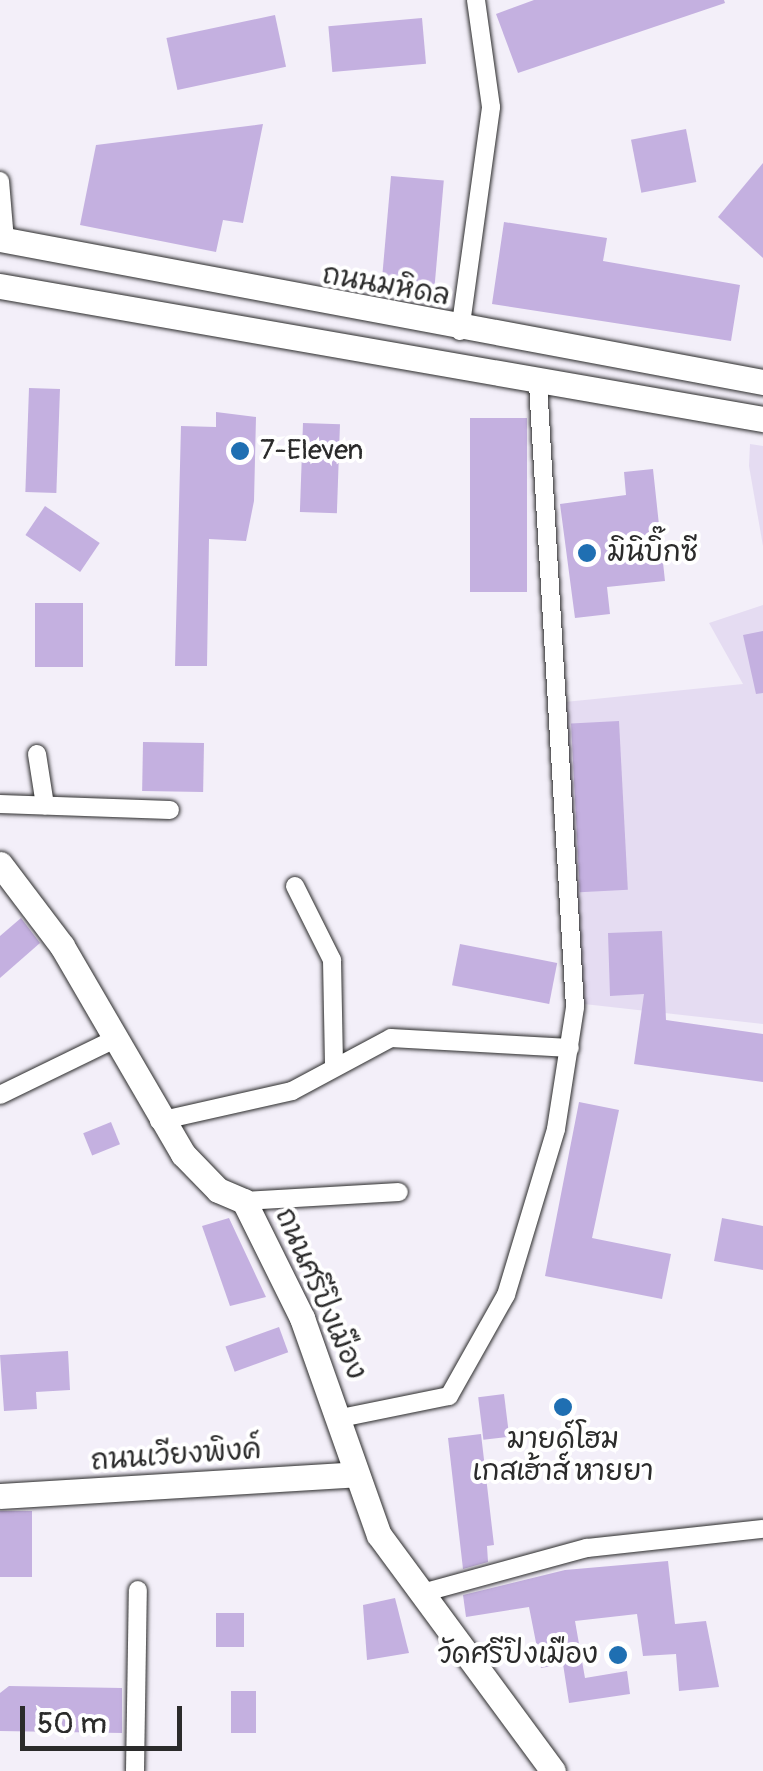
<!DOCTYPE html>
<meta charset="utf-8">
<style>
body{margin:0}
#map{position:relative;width:763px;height:1771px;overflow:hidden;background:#f3eff9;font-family:Pangolin,"Playpen Sans Thai",sans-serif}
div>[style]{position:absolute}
.built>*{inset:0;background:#e5dcf2}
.building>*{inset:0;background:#c4b0e0;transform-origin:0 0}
.roads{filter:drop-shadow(0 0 2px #2b2b2b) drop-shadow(0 0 2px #2b2b2b)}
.street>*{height:18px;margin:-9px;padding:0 9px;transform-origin:9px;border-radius:9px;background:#fff}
.secondary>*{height:25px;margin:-12.5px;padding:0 12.5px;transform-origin:12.5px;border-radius:12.5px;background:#fff}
.dots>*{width:28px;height:28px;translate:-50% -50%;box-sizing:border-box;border:5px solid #fff;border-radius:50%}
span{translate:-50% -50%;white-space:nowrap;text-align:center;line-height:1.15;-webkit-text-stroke:8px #fff;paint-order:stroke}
.street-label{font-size:28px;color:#2b2b2b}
.poi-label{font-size:28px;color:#2b2b2b}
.left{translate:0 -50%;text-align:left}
.right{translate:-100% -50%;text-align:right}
.scale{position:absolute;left:20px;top:1706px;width:162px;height:45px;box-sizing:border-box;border:5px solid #2b2b2b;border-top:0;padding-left:12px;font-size:30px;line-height:35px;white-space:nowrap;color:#2b2b2b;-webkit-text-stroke:8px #fff;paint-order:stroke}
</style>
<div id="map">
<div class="built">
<div style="clip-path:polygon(750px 444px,763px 446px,763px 546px,749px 466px)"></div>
<div style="clip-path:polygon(763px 605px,763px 1024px,584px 1004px,565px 702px,743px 684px,709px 623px)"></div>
</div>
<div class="building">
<div style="clip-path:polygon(534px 0,724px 0,725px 3px,518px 73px,496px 14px)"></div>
<div style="left:275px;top:15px;width:53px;height:111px;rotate:78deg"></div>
<div style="left:422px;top:18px;width:46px;height:94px;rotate:85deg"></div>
<div style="clip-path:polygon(263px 124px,243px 223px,223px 220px,216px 252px,80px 225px,96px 145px)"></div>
<div style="left:686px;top:129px;width:54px;height:56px;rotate:79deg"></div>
<div style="clip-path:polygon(763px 163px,763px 258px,718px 217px)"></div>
<div style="left:391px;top:176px;width:53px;height:114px;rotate:5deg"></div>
<div style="clip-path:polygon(504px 222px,607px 238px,603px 261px,740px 285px,731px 341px,492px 304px)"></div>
<div style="left:29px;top:388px;width:31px;height:104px;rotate:2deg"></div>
<div style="clip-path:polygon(216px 412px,256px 417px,254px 501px,246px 541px,209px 539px,207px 666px,175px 666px,181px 426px,216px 427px)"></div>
<div style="left:470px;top:418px;width:57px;height:174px"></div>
<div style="left:303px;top:423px;width:37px;height:89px;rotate:2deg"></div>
<div style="clip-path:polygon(653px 469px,665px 581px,607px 587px,610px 614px,575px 618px,560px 504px,626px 495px,624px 472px)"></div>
<div style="left:45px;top:506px;width:66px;height:35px;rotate:34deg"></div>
<div style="left:83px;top:603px;width:64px;height:48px;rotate:90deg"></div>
<div style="clip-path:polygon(763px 631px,763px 693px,756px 694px,743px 635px)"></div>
<div style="left:619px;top:721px;width:169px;height:48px;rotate:87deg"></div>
<div style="left:143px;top:742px;width:61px;height:49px;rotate:1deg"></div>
<div style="clip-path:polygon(21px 918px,40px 943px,0 978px,0 936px)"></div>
<div style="clip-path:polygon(662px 931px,666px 1020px,763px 1034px,763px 1082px,634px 1064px,644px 994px,610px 996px,608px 933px)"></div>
<div style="left:460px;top:944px;width:99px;height:42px;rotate:11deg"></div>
<div style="clip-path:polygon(579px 1102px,619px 1110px,592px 1238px,671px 1254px,662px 1299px,545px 1276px)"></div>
<div style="left:111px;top:1122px;width:24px;height:30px;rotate:68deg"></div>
<div style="clip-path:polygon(229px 1218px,266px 1297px,230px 1306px,202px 1226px)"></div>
<div style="clip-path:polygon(722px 1218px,763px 1226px,763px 1270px,714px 1261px)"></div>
<div style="left:279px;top:1327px;width:27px;height:57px;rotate:70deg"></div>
<div style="clip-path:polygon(68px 1351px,70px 1390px,36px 1392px,37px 1409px,4px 1411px,0 1355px)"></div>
<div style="left:504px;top:1394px;width:43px;height:26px;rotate:83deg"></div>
<div style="clip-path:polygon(481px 1434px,494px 1545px,487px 1546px,488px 1562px,463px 1569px,448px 1438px)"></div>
<div style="left:32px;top:1511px;width:66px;height:32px;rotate:90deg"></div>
<div style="clip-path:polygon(668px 1561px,675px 1624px,706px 1621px,719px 1687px,679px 1691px,676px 1654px,643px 1656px,637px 1614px,575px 1621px,585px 1678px,627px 1671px,630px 1694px,569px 1703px,563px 1664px,541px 1668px,529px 1607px,466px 1617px,463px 1595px,565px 1570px)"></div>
<div style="clip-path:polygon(395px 1598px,409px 1653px,367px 1660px,363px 1605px)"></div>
<div style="left:216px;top:1613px;width:28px;height:34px"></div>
<div style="clip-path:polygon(9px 1686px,122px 1688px,122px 1733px,0 1731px,0 1693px)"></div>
<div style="left:231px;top:1691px;width:25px;height:42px"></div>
</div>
<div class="roads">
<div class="street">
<div style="left:0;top:181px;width:59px;rotate:85.2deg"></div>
<div style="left:460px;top:331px;width:226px;rotate:-82.1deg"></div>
<div style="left:491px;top:107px;width:108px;rotate:-98deg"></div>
<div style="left:37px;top:754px;width:52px;rotate:81.1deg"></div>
<div style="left:0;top:804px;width:170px;rotate:2deg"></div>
<div style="left:295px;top:886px;width:83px;rotate:63.4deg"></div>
<div style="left:332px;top:960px;width:103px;rotate:88.9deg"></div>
<div style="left:0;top:1095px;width:126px;rotate:-26deg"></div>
<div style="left:159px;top:1121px;width:136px;rotate:-12.7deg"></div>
<div style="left:292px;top:1091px;width:112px;rotate:-28.2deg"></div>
<div style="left:391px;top:1038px;width:179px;rotate:3.2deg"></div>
<div style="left:244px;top:1201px;width:155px;rotate:-3.3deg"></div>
<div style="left:341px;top:1418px;width:110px;rotate:-11.5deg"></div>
<div style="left:449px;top:1396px;width:116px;rotate:-60.6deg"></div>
<div style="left:506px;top:1295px;width:173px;rotate:-73.2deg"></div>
<div style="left:556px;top:1129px;width:123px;rotate:-81.1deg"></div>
<div style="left:575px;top:1007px;width:623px;rotate:-93.4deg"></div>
<div style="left:422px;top:1593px;width:171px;rotate:-15.3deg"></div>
<div style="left:587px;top:1548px;width:177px;rotate:-6.2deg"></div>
<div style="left:135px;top:1771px;width:181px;rotate:-89.1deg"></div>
</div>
<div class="secondary">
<div style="left:0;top:239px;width:776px;rotate:10.62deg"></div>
<div style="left:0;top:286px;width:775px;rotate:9.89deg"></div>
<div style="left:0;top:864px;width:103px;rotate:52.9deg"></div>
<div style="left:62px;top:946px;width:241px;rotate:59.8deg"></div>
<div style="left:183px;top:1154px;width:50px;rotate:45.8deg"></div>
<div style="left:218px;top:1190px;width:28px;rotate:23deg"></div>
<div style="left:244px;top:1201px;width:131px;rotate:63.6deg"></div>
<div style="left:302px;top:1318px;width:230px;rotate:70.5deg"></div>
<div style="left:379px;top:1535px;width:293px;rotate:53.6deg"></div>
<div style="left:0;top:1496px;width:357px;rotate:-3.5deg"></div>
</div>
</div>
<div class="dots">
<div style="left:240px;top:451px;background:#1f6fb2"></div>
<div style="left:587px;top:553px;background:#1f6fb2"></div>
<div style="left:563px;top:1407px;background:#1f6fb2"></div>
<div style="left:618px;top:1655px;background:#1f6fb2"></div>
</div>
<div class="street-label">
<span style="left:386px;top:286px;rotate:10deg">ถนนมหิดล</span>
<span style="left:320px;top:1294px;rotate:66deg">ถนนศรีปิงเมือง</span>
<span style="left:176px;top:1456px;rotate:-4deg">ถนนเวียงพิงค์</span>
</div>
<div class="poi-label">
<span class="left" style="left:260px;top:451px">7-Eleven</span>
<span class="left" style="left:607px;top:553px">มินิบิ๊กซี</span>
<span style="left:563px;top:1456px">มายด์โฮม<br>เกสเฮ้าส์ หายยา</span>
<span class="right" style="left:598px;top:1655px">วัดศรีปิงเมือง</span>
</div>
<div class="scale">50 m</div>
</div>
